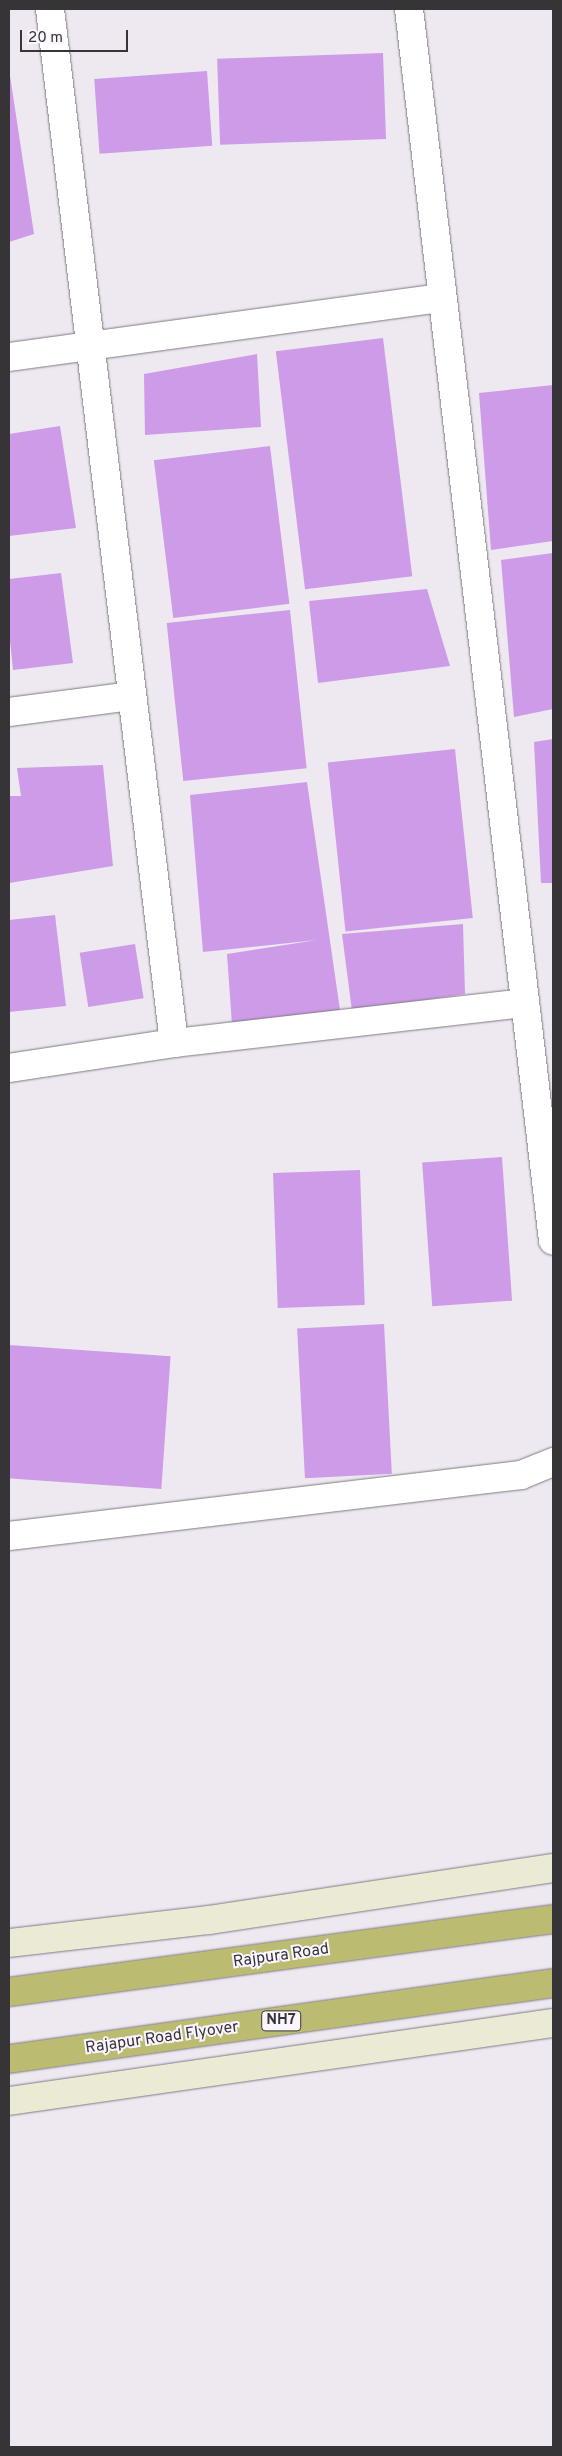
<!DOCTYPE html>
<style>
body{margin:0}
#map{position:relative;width:562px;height:2456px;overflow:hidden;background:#eee8f1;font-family:Overpass,sans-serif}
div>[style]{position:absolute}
.building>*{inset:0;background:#ce9be8;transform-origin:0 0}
.roads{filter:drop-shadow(0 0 1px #7f7a82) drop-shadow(0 0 1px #7f7a82)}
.street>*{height:28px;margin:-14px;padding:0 14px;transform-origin:14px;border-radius:14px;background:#fff}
.secondary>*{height:28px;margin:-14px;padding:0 14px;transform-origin:14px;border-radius:14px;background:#ebebd5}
.highway>*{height:28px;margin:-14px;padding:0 14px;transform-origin:14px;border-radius:14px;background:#bbbb72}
span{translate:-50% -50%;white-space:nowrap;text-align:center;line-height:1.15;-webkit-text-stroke:4px #fbf5ff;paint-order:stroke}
.shield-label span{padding:1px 4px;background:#fbf5ff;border:1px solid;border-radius:4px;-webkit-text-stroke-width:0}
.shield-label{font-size:15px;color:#363437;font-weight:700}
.street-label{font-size:16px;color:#363437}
.frame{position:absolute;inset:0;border:10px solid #363437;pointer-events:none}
.scale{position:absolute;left:20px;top:30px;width:108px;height:22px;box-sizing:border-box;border:2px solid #363437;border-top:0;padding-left:6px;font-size:15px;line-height:18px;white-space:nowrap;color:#363437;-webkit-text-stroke:4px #fbf5ff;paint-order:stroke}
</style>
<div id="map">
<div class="building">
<div style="left:383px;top:53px;width:86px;height:166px;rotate:88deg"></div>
<div style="clip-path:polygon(9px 69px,34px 234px,9px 242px)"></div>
<div style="left:207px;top:71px;width:75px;height:113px;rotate:86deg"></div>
<div style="left:383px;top:338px;width:240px;height:108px;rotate:83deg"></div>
<div style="clip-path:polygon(257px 354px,261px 427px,145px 435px,144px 374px)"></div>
<div style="clip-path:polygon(553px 385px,553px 541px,491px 550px,479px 393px)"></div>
<div style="clip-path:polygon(60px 426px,76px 528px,9px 536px,9px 434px)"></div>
<div style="left:270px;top:446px;width:159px;height:117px;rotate:83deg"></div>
<div style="clip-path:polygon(553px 553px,553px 709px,514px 717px,501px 560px)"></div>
<div style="clip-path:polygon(61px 573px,73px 663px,13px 670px,9px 631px,9px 579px)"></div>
<div style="clip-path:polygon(427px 589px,450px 666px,318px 683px,309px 601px)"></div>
<div style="left:290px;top:610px;width:159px;height:124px;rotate:84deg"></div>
<div style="clip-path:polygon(553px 739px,553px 883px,541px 883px,534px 742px)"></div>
<div style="left:455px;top:749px;width:170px;height:128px;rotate:84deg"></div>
<div style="clip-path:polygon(103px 765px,113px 866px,9px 883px,9px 796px,21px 796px,17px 768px)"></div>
<div style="clip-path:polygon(307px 782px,340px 1010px,232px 1025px,227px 954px,317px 940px,203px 952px,190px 795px)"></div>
<div style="clip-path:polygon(55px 915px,66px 1006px,9px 1012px,9px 920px)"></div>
<div style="clip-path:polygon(463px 924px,465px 994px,352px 1011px,342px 934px)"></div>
<div style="left:135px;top:944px;width:55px;height:56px;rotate:81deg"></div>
<div style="left:502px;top:1157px;width:144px;height:80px;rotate:86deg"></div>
<div style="left:360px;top:1170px;width:135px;height:87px;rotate:88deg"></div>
<div style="left:384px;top:1324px;width:150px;height:87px;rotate:87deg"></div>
<div style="left:9px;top:1345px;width:162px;height:133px;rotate:4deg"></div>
</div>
<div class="roads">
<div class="street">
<div style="left:409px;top:9px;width:1240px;rotate:83.33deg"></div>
<div style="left:9px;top:357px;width:437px;rotate:-7.8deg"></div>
<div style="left:9px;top:712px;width:124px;rotate:-7.4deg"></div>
<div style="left:174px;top:1043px;width:353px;rotate:-6.5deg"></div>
<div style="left:9px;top:1068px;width:167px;rotate:-8.6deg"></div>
<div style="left:174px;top:1043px;width:1041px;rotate:-96.84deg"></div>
<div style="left:9px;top:1536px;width:516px;rotate:-6.79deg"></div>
<div style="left:521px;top:1475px;width:35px;rotate:-22deg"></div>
</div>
<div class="secondary">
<div style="left:9px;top:1943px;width:201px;rotate:-6.6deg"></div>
<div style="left:209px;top:1920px;width:348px;rotate:-8.6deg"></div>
<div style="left:9px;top:2101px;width:550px;rotate:-8.16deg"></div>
</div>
<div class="highway">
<div style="left:9px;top:1992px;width:549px;rotate:-7.64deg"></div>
<div style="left:9px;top:2059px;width:549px;rotate:-7.95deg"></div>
</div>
</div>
<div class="shield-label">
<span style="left:281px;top:2021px">NH7</span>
</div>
<div class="street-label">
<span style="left:281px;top:1956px;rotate:-8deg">Rajpura Road</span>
<span style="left:162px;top:2038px;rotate:-8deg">Rajapur Road Flyover</span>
</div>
<div class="frame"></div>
<div class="scale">20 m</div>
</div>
